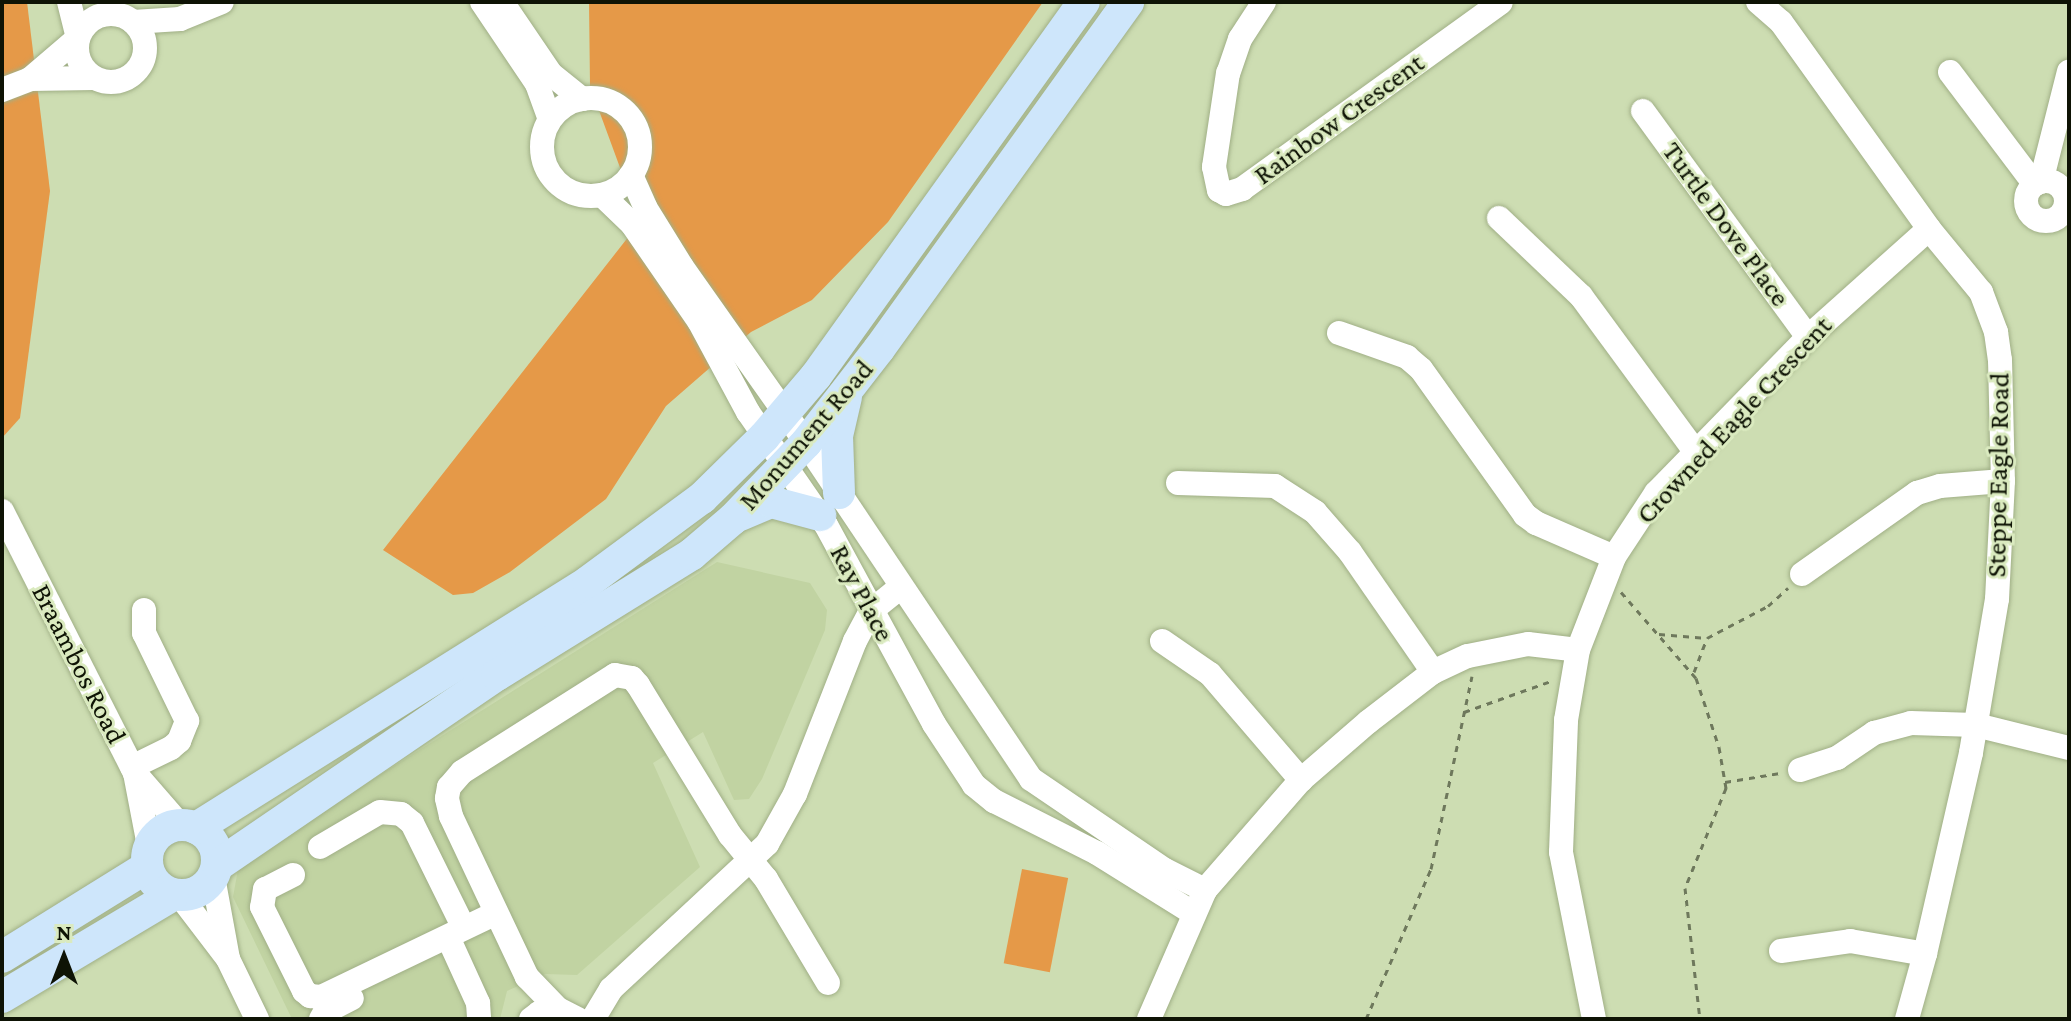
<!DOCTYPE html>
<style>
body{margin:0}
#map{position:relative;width:2071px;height:1021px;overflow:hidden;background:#cdddb2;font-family:"Crimson Pro",serif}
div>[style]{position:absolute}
.built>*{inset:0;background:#c1d3a2}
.green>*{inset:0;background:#e59948;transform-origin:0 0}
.path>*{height:3px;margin-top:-1.5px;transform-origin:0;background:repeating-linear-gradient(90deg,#6e785c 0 6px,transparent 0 12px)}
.roads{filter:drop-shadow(0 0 2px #a0af86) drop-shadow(0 0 2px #a0af86)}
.minor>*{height:24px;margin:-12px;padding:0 12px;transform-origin:12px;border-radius:12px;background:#fff}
.minor>.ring{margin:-12px;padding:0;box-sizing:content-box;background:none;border:24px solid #fff;border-radius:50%}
.major>*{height:32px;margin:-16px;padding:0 16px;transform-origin:16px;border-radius:16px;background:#cee6fb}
.major>.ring{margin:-16px;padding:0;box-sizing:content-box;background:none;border:32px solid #cee6fb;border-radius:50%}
span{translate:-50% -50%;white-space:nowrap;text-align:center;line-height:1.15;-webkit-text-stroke:6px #daeabf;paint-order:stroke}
.street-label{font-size:28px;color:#0e1305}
.frame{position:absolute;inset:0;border:4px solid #0e1305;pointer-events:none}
.north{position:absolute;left:24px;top:917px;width:80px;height:80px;-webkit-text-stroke:6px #daeabf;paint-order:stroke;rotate:0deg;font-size:22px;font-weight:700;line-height:32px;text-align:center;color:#0e1305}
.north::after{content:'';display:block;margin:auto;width:28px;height:36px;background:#0e1305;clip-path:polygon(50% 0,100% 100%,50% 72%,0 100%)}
</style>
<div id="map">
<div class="built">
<div style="clip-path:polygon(717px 562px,810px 583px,827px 610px,825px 630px,762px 779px,749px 799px,734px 800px,703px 732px,653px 763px,700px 867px,577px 975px,545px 974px,507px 991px,500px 1019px,292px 1019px,233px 897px,239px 864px)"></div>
</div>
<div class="green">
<div style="clip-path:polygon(2px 2px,27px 2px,50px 191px,20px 418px,2px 438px)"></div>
<div style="clip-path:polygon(589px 2px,1043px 2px,888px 222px,812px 300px,751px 332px,666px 406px,606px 499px,510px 572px,473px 593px,453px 595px,383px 550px,640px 222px,590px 86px)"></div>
<div style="left:1022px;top:869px;width:47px;height:96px;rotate:11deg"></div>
</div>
<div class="path">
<div style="left:1621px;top:592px;width:114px;rotate:48.9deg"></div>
<div style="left:1696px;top:678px;width:73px;rotate:71.6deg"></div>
<div style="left:1719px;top:747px;width:42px;rotate:80.3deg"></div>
<div style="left:1726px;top:788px;width:108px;rotate:112.3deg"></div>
<div style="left:1685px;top:888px;width:132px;rotate:83.5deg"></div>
<div style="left:1659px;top:634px;width:48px;rotate:4.8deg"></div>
<div style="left:1694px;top:672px;width:36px;rotate:-69deg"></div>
<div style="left:1707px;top:638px;width:69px;rotate:-27.7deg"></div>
<div style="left:1768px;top:606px;width:27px;rotate:-42deg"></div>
<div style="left:1464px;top:712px;width:92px;rotate:-19.6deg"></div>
<div style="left:1725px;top:782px;width:56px;rotate:-9.3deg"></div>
<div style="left:1366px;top:1019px;width:163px;rotate:-66.6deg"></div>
<div style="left:1431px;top:869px;width:197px;rotate:-78deg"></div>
</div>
<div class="roads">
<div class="minor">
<div style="left:482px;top:2px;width:99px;rotate:56.1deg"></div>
<div style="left:537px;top:84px;width:37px;rotate:70deg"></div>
<div style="left:502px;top:2px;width:87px;rotate:55.8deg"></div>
<div style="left:551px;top:74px;width:40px;rotate:39deg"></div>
<div style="left:1264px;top:2px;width:44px;rotate:123deg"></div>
<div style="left:1240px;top:39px;width:36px;rotate:109deg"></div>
<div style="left:1228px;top:73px;width:95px;rotate:98.5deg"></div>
<div style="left:1214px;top:167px;width:24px;rotate:78deg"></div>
<div style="left:1219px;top:190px;width:8px;rotate:30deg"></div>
<div style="left:1226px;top:194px;width:17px;rotate:-17deg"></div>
<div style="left:1242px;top:189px;width:319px;rotate:-35.8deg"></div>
<div style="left:1758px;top:2px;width:30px;rotate:41deg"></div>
<div style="left:1781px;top:22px;width:254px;rotate:54.4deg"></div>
<div style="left:1929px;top:229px;width:82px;rotate:50.5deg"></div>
<div style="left:1981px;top:292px;width:43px;rotate:69.4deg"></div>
<div style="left:1996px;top:332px;width:28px;rotate:82deg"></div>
<div style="left:2000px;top:360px;width:121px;rotate:88.6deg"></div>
<div style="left:2003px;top:481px;width:118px;rotate:92.9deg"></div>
<div style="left:1997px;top:599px;width:156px;rotate:99.6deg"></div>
<div style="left:1971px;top:753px;width:206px;rotate:102.9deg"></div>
<div style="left:1925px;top:954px;width:67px;rotate:105.5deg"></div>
<div class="ring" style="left:77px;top:14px;width:44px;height:44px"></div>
<div style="left:133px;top:22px;width:47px;rotate:-3.7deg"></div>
<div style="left:180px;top:19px;width:45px;rotate:-22deg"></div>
<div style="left:1950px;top:72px;width:141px;rotate:53deg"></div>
<div style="left:30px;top:79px;width:64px;rotate:-0.9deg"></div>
<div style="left:2px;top:90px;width:30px;rotate:-21deg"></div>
<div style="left:30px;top:79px;width:63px;rotate:-40.5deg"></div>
<div style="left:78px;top:38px;width:37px;rotate:-104deg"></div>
<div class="ring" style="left:542px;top:98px;width:74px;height:74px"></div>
<div style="left:1643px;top:111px;width:280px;rotate:53.9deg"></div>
<div style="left:631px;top:175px;width:35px;rotate:66deg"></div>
<div style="left:645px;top:207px;width:70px;rotate:58.3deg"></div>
<div style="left:682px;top:267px;width:215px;rotate:54.8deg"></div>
<div style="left:806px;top:443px;width:404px;rotate:56.2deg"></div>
<div style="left:1031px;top:779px;width:162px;rotate:34.2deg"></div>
<div style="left:1165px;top:870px;width:45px;rotate:26.6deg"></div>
<div class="ring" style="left:2026px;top:181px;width:16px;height:16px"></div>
<div style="left:2041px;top:182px;width:114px;rotate:-75.8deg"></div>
<div style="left:602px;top:195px;width:42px;rotate:44deg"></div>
<div style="left:632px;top:224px;width:118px;rotate:55.4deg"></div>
<div style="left:699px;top:321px;width:103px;rotate:61.7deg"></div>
<div style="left:748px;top:412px;width:137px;rotate:55.4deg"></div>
<div style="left:826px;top:525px;width:226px;rotate:61.5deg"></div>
<div style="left:934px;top:724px;width:73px;rotate:56.7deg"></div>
<div style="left:974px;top:785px;width:26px;rotate:39deg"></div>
<div style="left:994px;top:801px;width:115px;rotate:26.8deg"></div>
<div style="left:1097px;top:853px;width:113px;rotate:32deg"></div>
<div style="left:1499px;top:218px;width:113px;rotate:43.6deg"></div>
<div style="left:1581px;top:296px;width:196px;rotate:53.7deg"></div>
<div style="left:1339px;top:333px;width:72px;rotate:19.4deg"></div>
<div style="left:1407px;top:357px;width:18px;rotate:41deg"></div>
<div style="left:1421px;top:369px;width:179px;rotate:54.5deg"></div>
<div style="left:1525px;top:515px;width:14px;rotate:36deg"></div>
<div style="left:1536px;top:523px;width:85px;rotate:23.6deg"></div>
<div style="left:1178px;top:483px;width:97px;rotate:1.8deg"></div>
<div style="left:1275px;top:486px;width:48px;rotate:33deg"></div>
<div style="left:1315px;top:512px;width:53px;rotate:48.8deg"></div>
<div style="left:1350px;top:552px;width:146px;rotate:55.3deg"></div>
<div style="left:2px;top:511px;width:294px;rotate:63.1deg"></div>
<div style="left:135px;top:773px;width:69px;rotate:49.1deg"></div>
<div style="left:1802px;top:574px;width:141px;rotate:-35.2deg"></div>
<div style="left:1917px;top:493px;width:24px;rotate:-17deg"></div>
<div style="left:1940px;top:486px;width:63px;rotate:-4.5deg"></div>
<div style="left:1162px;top:641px;width:58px;rotate:34.5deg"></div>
<div style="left:1210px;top:674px;width:140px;rotate:49.4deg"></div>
<div style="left:132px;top:767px;width:43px;rotate:-26deg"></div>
<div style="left:171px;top:748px;width:11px;rotate:-41deg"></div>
<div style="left:179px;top:741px;width:22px;rotate:-68deg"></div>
<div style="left:187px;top:721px;width:98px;rotate:-116deg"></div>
<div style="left:144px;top:633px;width:23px;rotate:-90deg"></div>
<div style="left:1800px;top:770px;width:39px;rotate:-18deg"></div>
<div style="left:1837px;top:758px;width:45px;rotate:-34deg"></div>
<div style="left:1874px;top:733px;width:38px;rotate:-15deg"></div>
<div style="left:1911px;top:723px;width:65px;rotate:1.8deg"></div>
<div style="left:1976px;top:725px;width:96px;rotate:13.9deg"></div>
<div style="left:135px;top:773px;width:74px;rotate:79.1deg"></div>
<div style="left:320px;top:847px;width:69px;rotate:-30.3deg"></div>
<div style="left:380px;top:812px;width:21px;rotate:5deg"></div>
<div style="left:401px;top:814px;width:14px;rotate:39deg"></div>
<div style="left:412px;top:823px;width:117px;rotate:63.7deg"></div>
<div style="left:293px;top:875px;width:31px;rotate:153deg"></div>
<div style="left:265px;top:889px;width:18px;rotate:99deg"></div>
<div style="left:262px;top:907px;width:94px;rotate:63.4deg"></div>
<div style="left:304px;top:991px;width:8px;rotate:40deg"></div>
<div style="left:310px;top:996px;width:11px;rotate:5deg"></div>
<div style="left:321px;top:997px;width:194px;rotate:-25.6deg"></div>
<div style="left:213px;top:877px;width:83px;rotate:79.6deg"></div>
<div style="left:180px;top:896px;width:79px;rotate:52.7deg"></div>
<div style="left:228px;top:959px;width:67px;rotate:64.2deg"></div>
<div style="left:452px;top:946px;width:63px;rotate:65.5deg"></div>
<div style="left:478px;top:1003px;width:16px;rotate:86deg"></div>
<div style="left:1781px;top:951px;width:70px;rotate:-8.2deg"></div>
<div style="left:1850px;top:941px;width:76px;rotate:9.8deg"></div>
<div style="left:558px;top:1009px;width:45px;rotate:-134.1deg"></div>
<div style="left:527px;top:977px;width:178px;rotate:-115.3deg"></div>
<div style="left:451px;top:816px;width:18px;rotate:-103deg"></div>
<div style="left:447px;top:798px;width:11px;rotate:-80deg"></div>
<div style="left:449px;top:787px;width:20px;rotate:-49deg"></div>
<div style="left:462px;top:772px;width:181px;rotate:-32.4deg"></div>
<div style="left:615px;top:675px;width:17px;rotate:10deg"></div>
<div style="left:632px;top:678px;width:9px;rotate:49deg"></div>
<div style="left:638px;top:685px;width:176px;rotate:58.5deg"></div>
<div style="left:730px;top:835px;width:57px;rotate:50.7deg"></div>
<div style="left:766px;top:879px;width:121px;rotate:59.2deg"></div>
<div style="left:321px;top:1019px;width:8px;rotate:-60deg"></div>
<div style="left:325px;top:1012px;width:30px;rotate:-27deg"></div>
<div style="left:531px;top:1019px;width:10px;rotate:-37deg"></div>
<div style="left:539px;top:1013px;width:19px;rotate:-12deg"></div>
<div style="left:558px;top:1009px;width:22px;rotate:27deg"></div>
<div style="left:593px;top:1019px;width:35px;rotate:-59deg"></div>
<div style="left:611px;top:989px;width:213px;rotate:-42.9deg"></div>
<div style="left:767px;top:844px;width:57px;rotate:-60.8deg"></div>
<div style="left:795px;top:794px;width:164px;rotate:-68.6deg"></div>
<div style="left:855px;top:641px;width:34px;rotate:-62deg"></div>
<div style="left:871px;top:611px;width:38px;rotate:-39deg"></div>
<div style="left:1149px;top:1019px;width:141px;rotate:-66.5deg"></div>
<div style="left:1205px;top:890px;width:146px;rotate:-48.9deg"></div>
<div style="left:1301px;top:780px;width:89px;rotate:-40.9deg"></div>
<div style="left:1368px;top:722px;width:82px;rotate:-37.6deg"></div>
<div style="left:1433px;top:672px;width:38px;rotate:-25deg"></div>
<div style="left:1468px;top:656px;width:61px;rotate:-11.3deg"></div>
<div style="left:1528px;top:644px;width:50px;rotate:6.8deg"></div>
<div style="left:1594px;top:1019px;width:170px;rotate:-101.2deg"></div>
<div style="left:1561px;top:852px;width:132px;rotate:-87.8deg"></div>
<div style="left:1566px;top:720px;width:71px;rotate:-80.3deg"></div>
<div style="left:1578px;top:650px;width:100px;rotate:-68.8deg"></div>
<div style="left:1614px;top:557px;width:77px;rotate:-56.7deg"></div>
<div style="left:1656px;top:493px;width:218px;rotate:-45.7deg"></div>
<div style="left:1808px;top:337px;width:162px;rotate:-41.8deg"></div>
</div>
<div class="major">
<div style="left:839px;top:493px;width:57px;rotate:-92deg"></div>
<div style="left:837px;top:436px;width:40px;rotate:-77deg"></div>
<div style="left:740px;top:515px;width:34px;rotate:-23deg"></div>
<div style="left:771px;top:502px;width:51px;rotate:14.9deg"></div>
<div class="ring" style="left:147px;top:825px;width:38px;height:38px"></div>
<div style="left:196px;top:828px;width:463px;rotate:-32.1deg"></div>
<div style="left:588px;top:582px;width:142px;rotate:-36.4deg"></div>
<div style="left:702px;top:498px;width:87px;rotate:-44.5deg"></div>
<div style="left:764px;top:437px;width:80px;rotate:-49.6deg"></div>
<div style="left:816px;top:376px;width:460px;rotate:-54.4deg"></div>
<div style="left:218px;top:865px;width:338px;rotate:-34.3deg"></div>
<div style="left:497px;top:675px;width:229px;rotate:-31.8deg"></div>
<div style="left:692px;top:554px;width:54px;rotate:-40.5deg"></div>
<div style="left:733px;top:519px;width:105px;rotate:-46.2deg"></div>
<div style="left:806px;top:443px;width:119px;rotate:-52.2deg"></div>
<div style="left:879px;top:349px;width:427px;rotate:-54.3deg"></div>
<div style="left:2px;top:957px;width:171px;rotate:-31.8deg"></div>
<div style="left:2px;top:997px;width:199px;rotate:-30.8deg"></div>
</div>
</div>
<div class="street-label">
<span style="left:1339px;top:119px;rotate:-36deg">Rainbow Crescent</span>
<span style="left:1726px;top:224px;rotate:54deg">Turtle Dove Place</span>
<span style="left:1734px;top:420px;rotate:-47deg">Crowned Eagle Crescent</span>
<span style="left:806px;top:435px;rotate:-49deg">Monument Road</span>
<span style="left:1998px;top:475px;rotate:-89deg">Steppe Eagle Road</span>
<span style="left:862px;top:593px;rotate:62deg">Ray Place</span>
<span style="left:79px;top:664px;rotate:63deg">Braambos Road</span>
</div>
<div class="frame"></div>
<div class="north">N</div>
</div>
